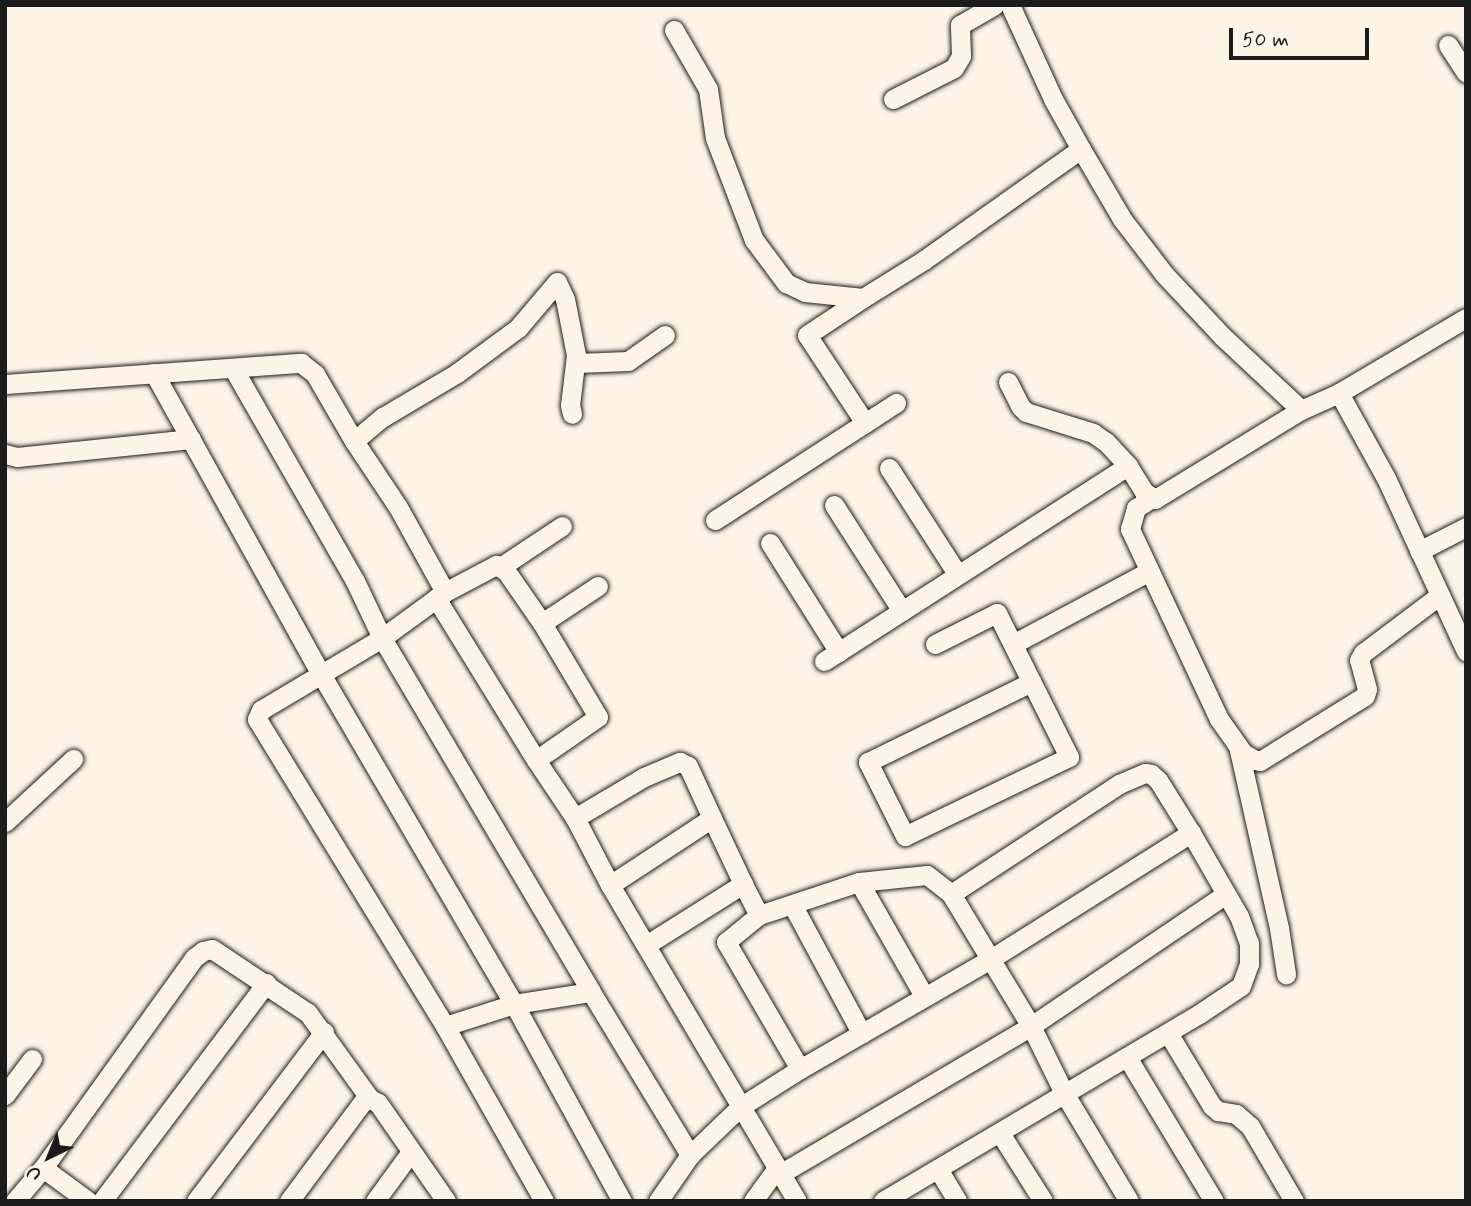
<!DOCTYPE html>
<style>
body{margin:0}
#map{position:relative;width:1471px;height:1206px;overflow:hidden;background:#fcf5e5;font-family:Mynerve,sans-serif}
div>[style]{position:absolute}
.roads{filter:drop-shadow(0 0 2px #1c1c1c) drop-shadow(0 0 2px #1c1c1c)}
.minor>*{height:19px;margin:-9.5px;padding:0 9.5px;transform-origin:9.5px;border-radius:9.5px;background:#fcf5e5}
span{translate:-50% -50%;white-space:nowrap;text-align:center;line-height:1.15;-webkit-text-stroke:5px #fcf5e5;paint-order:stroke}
.frame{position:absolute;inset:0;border:7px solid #1c1c1c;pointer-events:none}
.north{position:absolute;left:14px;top:1122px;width:70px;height:70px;-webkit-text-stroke:5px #fcf5e5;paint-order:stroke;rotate:223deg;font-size:19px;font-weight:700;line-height:28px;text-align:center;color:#1c1c1c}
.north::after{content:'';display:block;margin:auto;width:24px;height:32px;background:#1c1c1c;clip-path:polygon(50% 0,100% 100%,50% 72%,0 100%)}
.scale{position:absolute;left:1229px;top:28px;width:140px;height:32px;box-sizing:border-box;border:4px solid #1c1c1c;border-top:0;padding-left:9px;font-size:21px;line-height:24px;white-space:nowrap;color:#1c1c1c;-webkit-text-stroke:5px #fcf5e5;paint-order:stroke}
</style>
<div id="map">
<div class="roads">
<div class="minor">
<div style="left:1010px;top:5px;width:103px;rotate:65.4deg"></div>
<div style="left:1053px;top:99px;width:57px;rotate:60.8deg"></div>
<div style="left:1081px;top:149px;width:81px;rotate:59.6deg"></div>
<div style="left:1122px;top:219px;width:69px;rotate:52.6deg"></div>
<div style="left:1164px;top:274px;width:85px;rotate:46.9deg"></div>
<div style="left:1222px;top:336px;width:108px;rotate:43.1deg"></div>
<div style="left:1301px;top:410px;width:42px;rotate:-24.1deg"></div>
<div style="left:1339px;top:393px;width:97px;rotate:61.1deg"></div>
<div style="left:1386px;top:478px;width:191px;rotate:65.2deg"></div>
<div style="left:674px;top:30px;width:68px;rotate:60deg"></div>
<div style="left:708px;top:89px;width:49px;rotate:81.9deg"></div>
<div style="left:715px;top:138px;width:109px;rotate:69.1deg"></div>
<div style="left:754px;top:240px;width:54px;rotate:53.3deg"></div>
<div style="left:786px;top:283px;width:21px;rotate:25deg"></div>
<div style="left:805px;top:292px;width:58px;rotate:5.9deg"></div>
<div style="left:863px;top:298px;width:72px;rotate:-31.9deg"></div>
<div style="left:924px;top:260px;width:192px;rotate:-35.3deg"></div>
<div style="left:1448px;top:45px;width:33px;rotate:57deg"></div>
<div style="left:893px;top:99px;width:68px;rotate:-26.9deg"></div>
<div style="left:954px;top:68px;width:14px;rotate:-60deg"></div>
<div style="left:961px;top:56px;width:31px;rotate:-92deg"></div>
<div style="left:960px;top:25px;width:39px;rotate:-30deg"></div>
<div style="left:577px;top:363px;width:51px;rotate:-2.2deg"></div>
<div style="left:628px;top:361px;width:45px;rotate:-35.1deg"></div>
<div style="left:233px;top:368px;width:245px;rotate:60.2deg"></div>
<div style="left:355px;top:581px;width:63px;rotate:64.7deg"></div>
<div style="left:382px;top:638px;width:411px;rotate:59.4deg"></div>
<div style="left:154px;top:373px;width:344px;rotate:61deg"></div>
<div style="left:321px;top:674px;width:382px;rotate:59.7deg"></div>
<div style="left:514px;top:1004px;width:225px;rotate:61.3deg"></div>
<div style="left:1008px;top:382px;width:28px;rotate:63deg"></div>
<div style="left:1021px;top:407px;width:7px;rotate:45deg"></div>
<div style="left:1026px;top:412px;width:70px;rotate:17.4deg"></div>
<div style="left:1093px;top:433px;width:16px;rotate:35deg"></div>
<div style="left:1106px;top:442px;width:33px;rotate:47deg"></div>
<div style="left:1128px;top:466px;width:31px;rotate:58deg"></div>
<div style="left:1144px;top:492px;width:13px;rotate:32deg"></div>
<div style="left:1155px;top:499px;width:171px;rotate:-31.4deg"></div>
<div style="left:5px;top:384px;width:297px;rotate:-4.1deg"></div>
<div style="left:301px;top:363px;width:18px;rotate:38deg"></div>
<div style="left:315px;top:374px;width:78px;rotate:59.8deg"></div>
<div style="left:354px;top:441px;width:79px;rotate:56.3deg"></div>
<div style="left:398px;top:507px;width:97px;rotate:61.1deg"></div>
<div style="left:1339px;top:393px;width:147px;rotate:-30.6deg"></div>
<div style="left:865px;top:423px;width:37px;rotate:-33deg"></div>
<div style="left:354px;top:441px;width:38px;rotate:-40deg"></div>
<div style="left:383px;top:417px;width:86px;rotate:-30.7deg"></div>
<div style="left:457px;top:373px;width:76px;rotate:-36.4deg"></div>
<div style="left:518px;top:328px;width:60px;rotate:-49.7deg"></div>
<div style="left:557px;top:282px;width:19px;rotate:65deg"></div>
<div style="left:565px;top:299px;width:57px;rotate:78.9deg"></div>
<div style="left:576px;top:355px;width:50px;rotate:96.8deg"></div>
<div style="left:570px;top:405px;width:9px;rotate:77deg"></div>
<div style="left:5px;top:454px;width:12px;rotate:14deg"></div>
<div style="left:17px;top:457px;width:175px;rotate:-5.9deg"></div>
<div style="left:889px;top:468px;width:127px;rotate:57.2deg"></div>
<div style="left:1152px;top:498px;width:19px;rotate:148deg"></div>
<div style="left:1136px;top:508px;width:22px;rotate:106deg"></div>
<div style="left:1130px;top:529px;width:210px;rotate:64.9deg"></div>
<div style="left:1219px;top:719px;width:42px;rotate:54.8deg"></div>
<div style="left:1243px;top:753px;width:14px;rotate:30deg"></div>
<div style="left:1255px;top:760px;width:5px;rotate:11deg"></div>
<div style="left:1260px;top:761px;width:123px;rotate:-31.8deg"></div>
<div style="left:1365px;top:696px;width:7px;rotate:-74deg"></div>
<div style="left:1367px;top:689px;width:30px;rotate:-105deg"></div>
<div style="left:1359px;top:660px;width:8px;rotate:-60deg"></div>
<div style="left:1363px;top:653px;width:96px;rotate:-37deg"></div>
<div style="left:834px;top:505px;width:126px;rotate:57.3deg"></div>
<div style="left:715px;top:520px;width:179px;rotate:-32.9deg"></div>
<div style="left:865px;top:423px;width:105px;rotate:-123.4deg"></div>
<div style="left:807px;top:335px;width:67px;rotate:-33.5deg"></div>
<div style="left:770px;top:543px;width:129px;rotate:57.7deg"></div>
<div style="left:1419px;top:551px;width:53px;rotate:-27.1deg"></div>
<div style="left:502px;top:566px;width:72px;rotate:-33.7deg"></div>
<div style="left:436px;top:598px;width:190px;rotate:58.3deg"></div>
<div style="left:542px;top:623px;width:67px;rotate:-33.5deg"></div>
<div style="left:935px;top:644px;width:69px;rotate:-26.6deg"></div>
<div style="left:997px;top:613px;width:161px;rotate:63.4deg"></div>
<div style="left:1069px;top:757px;width:182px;rotate:154.3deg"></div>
<div style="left:905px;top:836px;width:83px;rotate:-116.6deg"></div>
<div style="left:868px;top:762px;width:182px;rotate:-26.1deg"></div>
<div style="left:1013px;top:644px;width:153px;rotate:-28.1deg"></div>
<div style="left:824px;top:661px;width:361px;rotate:-32.7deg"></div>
<div style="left:1238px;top:746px;width:187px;rotate:77.3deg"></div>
<div style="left:1279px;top:928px;width:47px;rotate:81.3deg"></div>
<div style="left:575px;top:818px;width:80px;rotate:-30.7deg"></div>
<div style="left:644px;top:777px;width:39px;rotate:-23deg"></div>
<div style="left:680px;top:762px;width:9px;rotate:27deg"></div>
<div style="left:688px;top:766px;width:57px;rotate:65.2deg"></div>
<div style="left:5px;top:822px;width:93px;rotate:-42.8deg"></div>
<div style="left:859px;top:882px;width:131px;rotate:60.3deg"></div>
<div style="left:610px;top:885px;width:122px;rotate:-33.3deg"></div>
<div style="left:712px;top:818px;width:73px;rotate:64.8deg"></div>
<div style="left:951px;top:894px;width:201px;rotate:-33.2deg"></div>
<div style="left:1119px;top:784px;width:28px;rotate:-23deg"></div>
<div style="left:1145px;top:773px;width:6px;rotate:9deg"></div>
<div style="left:1151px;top:774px;width:9px;rotate:41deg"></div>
<div style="left:1158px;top:780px;width:62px;rotate:58.1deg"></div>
<div style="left:793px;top:906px;width:145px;rotate:61.7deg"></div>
<div style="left:646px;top:945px;width:115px;rotate:-32.2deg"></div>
<div style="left:743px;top:884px;width:35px;rotate:63deg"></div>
<div style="left:445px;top:1026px;width:72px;rotate:-17.7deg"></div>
<div style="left:514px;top:1004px;width:78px;rotate:-8.9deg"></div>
<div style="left:591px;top:992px;width:191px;rotate:58.7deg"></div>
<div style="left:1168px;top:1033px;width:85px;rotate:58.9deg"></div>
<div style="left:1212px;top:1106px;width:8px;rotate:40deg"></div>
<div style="left:1218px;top:1111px;width:18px;rotate:9deg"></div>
<div style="left:1236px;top:1114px;width:18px;rotate:41deg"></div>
<div style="left:1250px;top:1126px;width:87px;rotate:59.6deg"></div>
<div style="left:1127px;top:1057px;width:168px;rotate:58.9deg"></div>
<div style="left:800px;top:1069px;width:147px;rotate:-120.2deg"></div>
<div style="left:726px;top:942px;width:43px;rotate:-39.3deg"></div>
<div style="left:759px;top:915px;width:105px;rotate:-18.3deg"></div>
<div style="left:859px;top:882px;width:68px;rotate:-5.9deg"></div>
<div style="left:927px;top:875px;width:31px;rotate:38deg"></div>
<div style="left:951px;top:894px;width:154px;rotate:58.8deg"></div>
<div style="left:1031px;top:1026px;width:75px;rotate:63.8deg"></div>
<div style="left:1064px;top:1093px;width:126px;rotate:59deg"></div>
<div style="left:5px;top:1095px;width:45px;rotate:-53.1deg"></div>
<div style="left:1000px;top:1133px;width:80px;rotate:57.7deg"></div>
<div style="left:43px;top:1168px;width:56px;rotate:36.3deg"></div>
<div style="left:938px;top:1169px;width:37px;rotate:59deg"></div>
<div style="left:780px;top:1174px;width:291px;rotate:-30.5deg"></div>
<div style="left:1031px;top:1026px;width:235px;rotate:-34.1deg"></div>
<div style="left:15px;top:1201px;width:43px;rotate:-49.7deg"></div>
<div style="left:43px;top:1168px;width:259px;rotate:-54.3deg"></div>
<div style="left:194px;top:958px;width:11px;rotate:-38deg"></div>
<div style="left:203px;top:951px;width:9px;rotate:-13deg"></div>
<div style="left:212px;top:949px;width:115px;rotate:33.7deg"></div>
<div style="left:308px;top:1013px;width:106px;rotate:54.2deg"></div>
<div style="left:102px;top:1201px;width:273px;rotate:-53deg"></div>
<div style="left:196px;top:1201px;width:212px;rotate:-52.9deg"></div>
<div style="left:289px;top:1201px;width:126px;rotate:-53.4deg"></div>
<div style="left:364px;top:1100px;width:6px;rotate:-9deg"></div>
<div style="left:370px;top:1099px;width:9px;rotate:27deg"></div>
<div style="left:378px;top:1103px;width:119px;rotate:55.2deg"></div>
<div style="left:375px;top:1201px;width:59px;rotate:-53.9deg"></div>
<div style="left:544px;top:1201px;width:201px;rotate:-119.5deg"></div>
<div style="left:445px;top:1026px;width:360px;rotate:-121.5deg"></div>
<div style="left:257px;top:719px;width:10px;rotate:-66deg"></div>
<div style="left:261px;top:710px;width:141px;rotate:-30.8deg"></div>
<div style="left:382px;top:638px;width:78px;rotate:-36.1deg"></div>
<div style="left:445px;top:592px;width:58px;rotate:-27.9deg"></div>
<div style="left:496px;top:565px;width:12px;rotate:31deg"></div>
<div style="left:506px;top:571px;width:63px;rotate:55.3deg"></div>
<div style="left:542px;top:623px;width:109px;rotate:59.2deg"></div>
<div style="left:598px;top:717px;width:75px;rotate:145.3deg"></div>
<div style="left:536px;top:760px;width:70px;rotate:56.1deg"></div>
<div style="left:575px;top:818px;width:76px;rotate:62.4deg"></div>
<div style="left:610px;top:885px;width:367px;rotate:59.4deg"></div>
<div style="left:658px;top:1201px;width:56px;rotate:-55.2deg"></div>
<div style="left:690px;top:1155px;width:69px;rotate:-43.8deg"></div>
<div style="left:740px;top:1107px;width:71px;rotate:-32.3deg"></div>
<div style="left:800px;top:1069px;width:218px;rotate:-30deg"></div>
<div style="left:989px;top:960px;width:239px;rotate:-32.2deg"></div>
<div style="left:1191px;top:833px;width:96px;rotate:60deg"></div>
<div style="left:1239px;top:916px;width:29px;rotate:70deg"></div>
<div style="left:1249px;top:943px;width:21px;rotate:90deg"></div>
<div style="left:1249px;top:964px;width:23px;rotate:110deg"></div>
<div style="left:1241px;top:986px;width:50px;rotate:146.3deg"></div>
<div style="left:1199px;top:1014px;width:367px;rotate:149.4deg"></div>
<div style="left:753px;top:1201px;width:41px;rotate:-54deg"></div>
</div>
</div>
<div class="frame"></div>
<div class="north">U</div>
<div class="scale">50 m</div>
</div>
